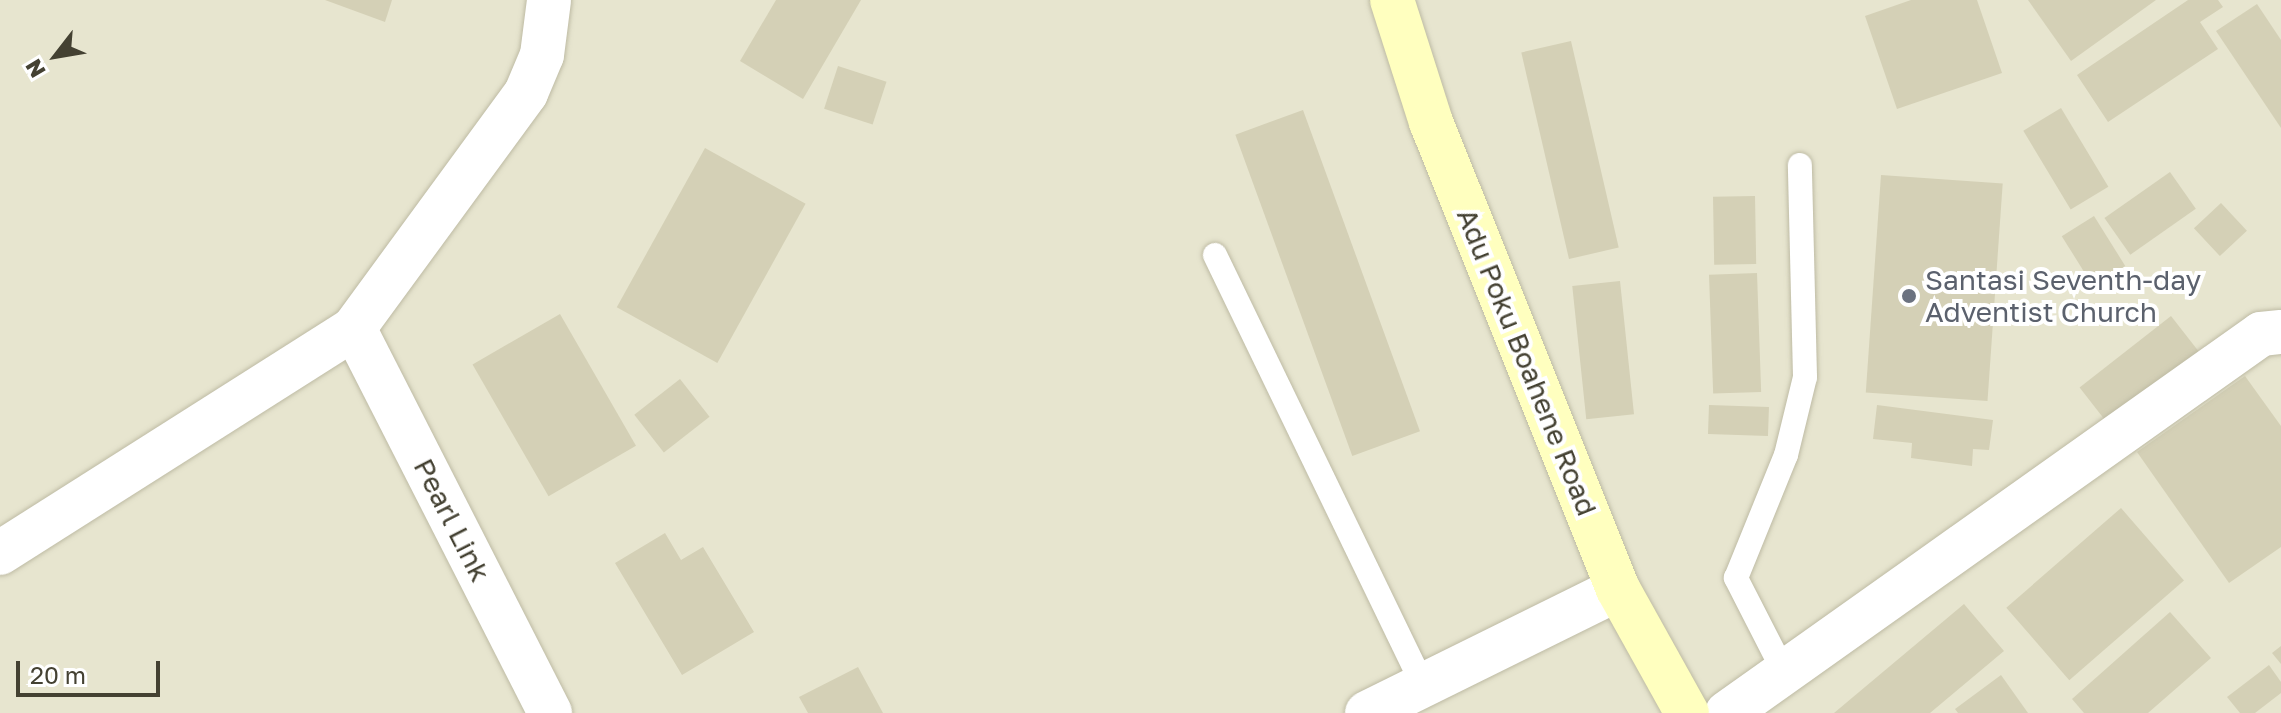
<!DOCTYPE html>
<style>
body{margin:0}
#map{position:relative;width:2281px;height:713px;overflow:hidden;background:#f2f1e1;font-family:"Golos Text",sans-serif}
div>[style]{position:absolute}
.residential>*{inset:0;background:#e7e5cf;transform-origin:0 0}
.building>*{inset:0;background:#d4d0b6;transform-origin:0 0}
.roads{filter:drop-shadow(0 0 2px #bebba4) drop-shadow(0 0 2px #bebba4)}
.lane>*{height:24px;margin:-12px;padding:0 12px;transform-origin:12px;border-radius:12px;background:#fff}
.street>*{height:44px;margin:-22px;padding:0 22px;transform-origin:22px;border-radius:22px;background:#fff}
.secondary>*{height:44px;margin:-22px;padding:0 22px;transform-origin:22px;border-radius:22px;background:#ffffbf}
.dots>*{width:22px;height:22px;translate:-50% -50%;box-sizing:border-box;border:4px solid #fff;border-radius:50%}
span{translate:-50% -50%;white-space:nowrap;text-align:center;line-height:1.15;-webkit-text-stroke:8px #fff;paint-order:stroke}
.worship-label{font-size:28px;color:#5b616d}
.left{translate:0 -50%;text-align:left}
.street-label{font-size:28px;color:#444132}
.north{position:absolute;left:16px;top:16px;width:80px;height:80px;-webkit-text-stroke:6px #fff;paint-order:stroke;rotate:239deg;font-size:22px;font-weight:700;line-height:32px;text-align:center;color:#444132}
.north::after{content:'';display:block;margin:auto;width:28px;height:36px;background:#444132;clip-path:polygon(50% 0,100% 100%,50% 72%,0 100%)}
.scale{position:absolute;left:16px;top:661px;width:144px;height:36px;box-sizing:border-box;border:4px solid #444132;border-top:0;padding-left:10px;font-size:24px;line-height:28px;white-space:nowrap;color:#444132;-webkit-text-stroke:6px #fff;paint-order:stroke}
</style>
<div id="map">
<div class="residential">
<div style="left:0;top:0;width:2281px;height:713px"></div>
</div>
<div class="building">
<div style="clip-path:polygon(325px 0,392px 0,385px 22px)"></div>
<div style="clip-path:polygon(776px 0,861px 0,803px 99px,740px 61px)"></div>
<div style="clip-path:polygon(1911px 0,1977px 0,2002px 73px,1897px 109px,1865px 16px)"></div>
<div style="clip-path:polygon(2028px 0,2156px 0,2071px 61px)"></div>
<div style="clip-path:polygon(2188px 0,2218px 0,2223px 7px,2200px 22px,2218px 49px,2108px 122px,2077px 75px)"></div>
<div style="clip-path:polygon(2257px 4px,2281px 40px,2281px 128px,2216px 31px)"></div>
<div style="left:1571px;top:41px;width:212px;height:51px;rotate:77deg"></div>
<div style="left:838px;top:66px;width:51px;height:45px;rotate:18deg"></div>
<div style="left:2061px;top:108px;width:92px;height:44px;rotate:59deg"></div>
<div style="left:1303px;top:110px;width:342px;height:72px;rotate:70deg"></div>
<div style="left:705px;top:148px;width:115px;height:182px;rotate:29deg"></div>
<div style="left:2170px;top:172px;width:45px;height:80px;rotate:55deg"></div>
<div style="left:1881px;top:175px;width:122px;height:218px;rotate:4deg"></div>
<div style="left:1755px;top:196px;width:68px;height:42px;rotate:89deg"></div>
<div style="left:2221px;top:203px;width:38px;height:37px;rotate:47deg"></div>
<div style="left:2094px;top:216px;width:59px;height:38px;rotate:58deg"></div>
<div style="left:1757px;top:273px;width:119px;height:48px;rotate:88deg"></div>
<div style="left:1620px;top:281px;width:134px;height:48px;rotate:84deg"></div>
<div style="left:560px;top:314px;width:152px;height:101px;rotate:60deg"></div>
<div style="left:2171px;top:316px;width:52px;height:116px;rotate:52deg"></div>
<div style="clip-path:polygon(2245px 376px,2281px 426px,2281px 547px,2229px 583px,2137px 452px)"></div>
<div style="left:680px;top:379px;width:48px;height:58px;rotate:52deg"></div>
<div style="left:1709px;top:405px;width:60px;height:29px;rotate:2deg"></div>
<div style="clip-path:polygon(1877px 405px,1993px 420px,1989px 450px,1973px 449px,1972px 466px,1911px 458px,1912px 443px,1873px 439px)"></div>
<div style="left:2121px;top:508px;width:96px;height:152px;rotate:49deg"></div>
<div style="clip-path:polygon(665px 533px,681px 560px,703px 547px,754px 632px,682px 675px,615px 563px)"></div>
<div style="clip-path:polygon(1964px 604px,2004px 651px,1930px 713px,1834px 713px)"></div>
<div style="clip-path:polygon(2170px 612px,2211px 658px,2148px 713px,2084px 713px,2072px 699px)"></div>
<div style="clip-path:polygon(2281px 646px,2281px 664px,2272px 653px)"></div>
<div style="clip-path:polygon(2269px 665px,2281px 682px,2281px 693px,2255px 713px,2240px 713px,2227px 697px)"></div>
<div style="clip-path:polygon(858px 667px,883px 713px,808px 713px,799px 697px)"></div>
<div style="clip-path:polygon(2001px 675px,2028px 713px,1958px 713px,1955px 709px)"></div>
</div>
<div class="roads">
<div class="lane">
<div style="left:1215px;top:255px;width:479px;rotate:64.2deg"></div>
<div style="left:1784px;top:672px;width:106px;rotate:-117.1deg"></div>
<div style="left:1736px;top:578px;width:133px;rotate:-67.9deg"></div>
<div style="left:1786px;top:455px;width:80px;rotate:-76.3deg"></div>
<div style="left:1805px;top:377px;width:212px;rotate:-91.4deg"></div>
</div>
<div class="street">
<div style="left:354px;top:328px;width:432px;rotate:63deg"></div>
<div style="left:0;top:553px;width:419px;rotate:-32.4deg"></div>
<div style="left:354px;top:328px;width:291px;rotate:-53.8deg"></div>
<div style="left:526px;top:93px;width:41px;rotate:-67.2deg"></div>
<div style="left:542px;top:55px;width:55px;rotate:-82.7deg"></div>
<div style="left:1367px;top:713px;width:280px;rotate:-26.3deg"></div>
<div style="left:1727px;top:713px;width:655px;rotate:-35.36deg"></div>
<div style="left:2261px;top:334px;width:20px;rotate:-6deg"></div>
</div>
<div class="secondary">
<div style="left:1392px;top:0;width:128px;rotate:72.3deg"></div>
<div style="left:1431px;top:122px;width:503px;rotate:68.18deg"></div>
<div style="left:1618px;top:589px;width:142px;rotate:60.9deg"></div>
</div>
</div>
<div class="dots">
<div style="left:1909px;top:296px;background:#6b7280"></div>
</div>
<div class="worship-label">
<span class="left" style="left:1925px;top:296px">Santasi Seventh-day<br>Adventist Church</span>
</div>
<div class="street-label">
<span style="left:1527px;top:362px;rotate:68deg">Adu Poku Boahene Road</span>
<span style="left:452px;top:520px;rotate:63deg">Pearl Link</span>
</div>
<div class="north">N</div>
<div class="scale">20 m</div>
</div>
